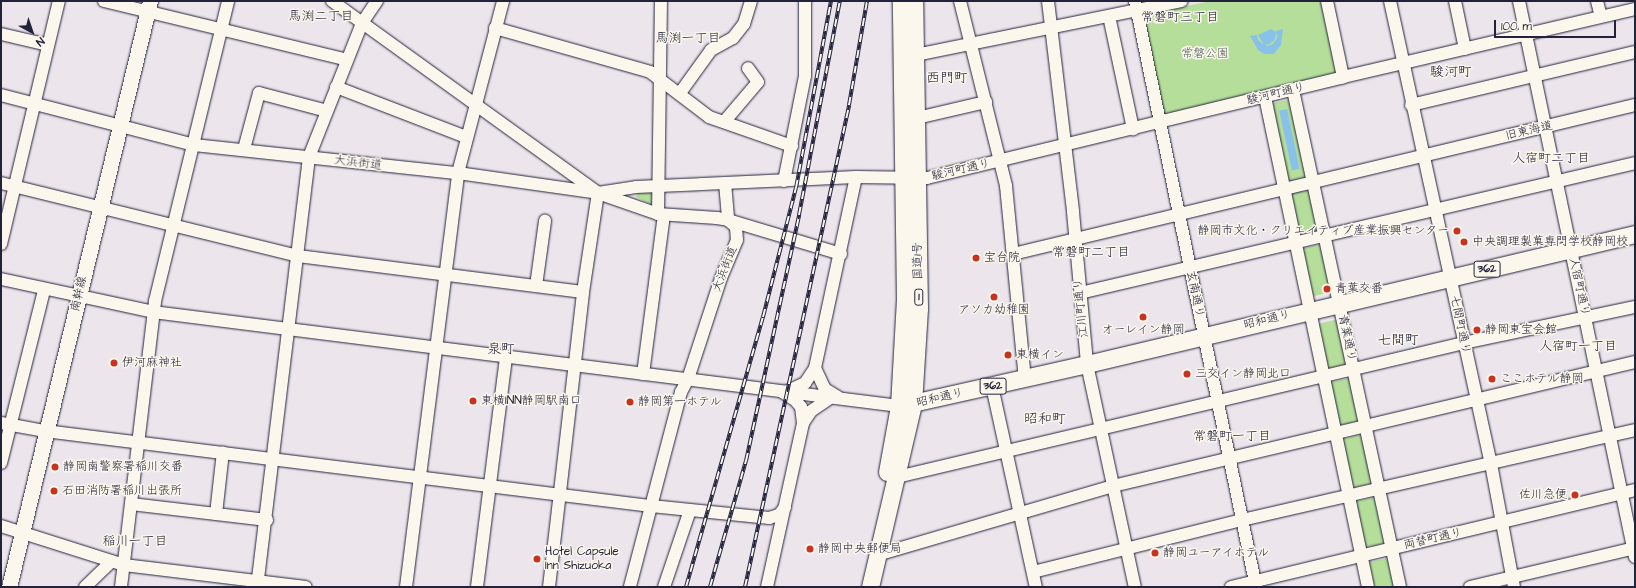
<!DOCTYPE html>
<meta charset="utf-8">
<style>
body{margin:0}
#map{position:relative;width:1636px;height:588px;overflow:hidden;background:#ece5ec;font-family:"Architects Daughter","Klee One",sans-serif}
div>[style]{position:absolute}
.green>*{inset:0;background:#b5de9b;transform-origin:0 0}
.water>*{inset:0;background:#89c2e8;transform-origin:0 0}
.roads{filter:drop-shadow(0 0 1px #22223b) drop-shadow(0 0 1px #22223b)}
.minor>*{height:12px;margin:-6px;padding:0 6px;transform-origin:6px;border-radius:6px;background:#fbf7ec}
.major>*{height:15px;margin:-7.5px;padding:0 7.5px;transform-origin:7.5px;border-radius:7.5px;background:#fbf7ec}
.highway>*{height:17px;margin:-8.5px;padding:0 8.5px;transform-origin:8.5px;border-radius:8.5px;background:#fbf7ec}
.rail>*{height:4px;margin-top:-2px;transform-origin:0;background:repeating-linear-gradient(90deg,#fbf7ec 0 8px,#22223b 0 16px);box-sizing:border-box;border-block:1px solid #22223b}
.dots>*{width:11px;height:11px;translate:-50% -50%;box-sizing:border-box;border:2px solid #fbf7ec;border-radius:50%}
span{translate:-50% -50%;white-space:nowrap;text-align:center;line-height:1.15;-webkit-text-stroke:3px #fbf7ec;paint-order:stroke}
.shield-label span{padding:1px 3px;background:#fbf7ec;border:1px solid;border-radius:3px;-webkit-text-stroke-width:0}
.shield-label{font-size:11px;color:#22223b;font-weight:700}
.park-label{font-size:12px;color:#4e5a58}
.street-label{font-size:12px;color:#22223b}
.poi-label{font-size:12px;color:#22223b}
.right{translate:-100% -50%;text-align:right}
.left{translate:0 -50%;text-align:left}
.neighbourhood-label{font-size:13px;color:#22223b}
.quarter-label{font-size:14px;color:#22223b}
.frame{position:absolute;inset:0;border:2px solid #22223b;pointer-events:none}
.north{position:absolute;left:12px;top:12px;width:40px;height:40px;-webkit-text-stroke:3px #fbf7ec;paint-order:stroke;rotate:140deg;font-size:11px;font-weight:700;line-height:16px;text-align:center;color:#22223b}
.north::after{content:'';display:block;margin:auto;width:14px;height:18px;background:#22223b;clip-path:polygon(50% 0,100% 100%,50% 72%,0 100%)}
.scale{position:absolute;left:1494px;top:20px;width:122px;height:18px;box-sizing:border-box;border:2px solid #22223b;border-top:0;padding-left:5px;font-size:12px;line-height:14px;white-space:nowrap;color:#22223b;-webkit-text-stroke:3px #fbf7ec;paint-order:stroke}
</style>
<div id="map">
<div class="green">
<div style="clip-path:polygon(1211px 1px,1322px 1px,1339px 75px,1163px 116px,1142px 15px)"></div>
<div style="left:1292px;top:99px;width:80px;height:22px;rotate:78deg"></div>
<div style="clip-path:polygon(656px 189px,656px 207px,636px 197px,638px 190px)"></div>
<div style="left:1310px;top:189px;width:45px;height:21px;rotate:78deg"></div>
<div style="left:1322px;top:244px;width:49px;height:20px;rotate:77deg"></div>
<div style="left:1339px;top:319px;width:46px;height:22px;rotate:77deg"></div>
<div style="left:1351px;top:378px;width:44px;height:22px;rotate:78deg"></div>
<div style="left:1364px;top:434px;width:50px;height:24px;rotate:77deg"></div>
<div style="left:1376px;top:497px;width:47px;height:21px;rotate:78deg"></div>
<div style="clip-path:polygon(1389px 558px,1396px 587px,1375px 587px,1369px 562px)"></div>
</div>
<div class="water">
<div style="clip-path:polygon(1271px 29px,1276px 32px,1275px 39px,1270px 44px,1264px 45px,1268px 46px,1273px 44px,1277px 38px,1276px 31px,1283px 29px,1281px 45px,1274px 54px,1264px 54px,1258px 50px,1250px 36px,1257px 35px,1258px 40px,1264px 45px,1258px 35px)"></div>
<div style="left:1287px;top:109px;width:61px;height:8px;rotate:78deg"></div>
</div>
<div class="roads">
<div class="minor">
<div style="left:104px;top:1px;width:250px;rotate:13.6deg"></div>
<div style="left:332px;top:1px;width:328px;rotate:35.8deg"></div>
<div style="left:598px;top:193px;width:64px;rotate:19.3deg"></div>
<div style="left:658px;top:214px;width:59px;rotate:3.9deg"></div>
<div style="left:717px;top:218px;width:11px;rotate:10deg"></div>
<div style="left:728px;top:220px;width:11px;rotate:41deg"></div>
<div style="left:736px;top:227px;width:13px;rotate:86deg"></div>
<div style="left:737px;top:240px;width:41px;rotate:112.8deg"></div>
<div style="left:721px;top:278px;width:106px;rotate:108.1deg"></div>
<div style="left:688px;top:379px;width:15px;rotate:118deg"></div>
<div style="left:681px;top:392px;width:202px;rotate:104.7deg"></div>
<div style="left:960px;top:1px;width:191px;rotate:76deg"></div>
<div style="left:1006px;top:186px;width:194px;rotate:84.4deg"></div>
<div style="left:1048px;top:1px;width:212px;rotate:83.2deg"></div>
<div style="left:1073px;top:212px;width:153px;rotate:84.7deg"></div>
<div style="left:1087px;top:364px;width:228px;rotate:77.9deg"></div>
<div style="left:1135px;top:1px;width:598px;rotate:78.33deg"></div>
<div style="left:1327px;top:1px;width:78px;rotate:78.1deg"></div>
<div style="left:1390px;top:1px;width:474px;rotate:77.7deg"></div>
<div style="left:1491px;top:464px;width:125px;rotate:79.4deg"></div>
<div style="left:1455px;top:1px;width:49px;rotate:78.2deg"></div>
<div style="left:1519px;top:1px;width:568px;rotate:78.22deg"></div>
<div style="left:1597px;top:1px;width:16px;rotate:76deg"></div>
<div style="left:1109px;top:16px;width:116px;rotate:78deg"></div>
<div style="left:495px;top:28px;width:161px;rotate:15.8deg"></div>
<div style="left:650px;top:72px;width:74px;rotate:37.3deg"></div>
<div style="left:709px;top:117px;width:88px;rotate:19.3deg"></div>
<div style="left:1px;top:34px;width:48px;rotate:13.2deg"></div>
<div style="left:916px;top:55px;width:271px;rotate:-11.5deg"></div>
<div style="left:336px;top:87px;width:139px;rotate:21deg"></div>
<div style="left:1293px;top:90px;width:508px;rotate:77.85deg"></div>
<div style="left:680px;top:93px;width:53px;rotate:-54.2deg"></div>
<div style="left:711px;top:50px;width:25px;rotate:-29deg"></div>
<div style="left:733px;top:38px;width:18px;rotate:-52deg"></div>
<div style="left:744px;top:24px;width:24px;rotate:-73deg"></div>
<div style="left:1px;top:95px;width:199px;rotate:14.5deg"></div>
<div style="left:194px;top:145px;width:265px;rotate:6.1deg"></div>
<div style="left:458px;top:173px;width:141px;rotate:8.1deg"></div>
<div style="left:598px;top:193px;width:38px;rotate:-9deg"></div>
<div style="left:636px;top:187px;width:220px;rotate:-2.6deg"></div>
<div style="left:1265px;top:97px;width:501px;rotate:78.13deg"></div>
<div style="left:1411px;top:105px;width:230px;rotate:-13.3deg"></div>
<div style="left:917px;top:118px;width:71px;rotate:-13.1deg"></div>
<div style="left:724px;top:122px;width:52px;rotate:-49.6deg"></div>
<div style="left:758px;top:82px;width:17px;rotate:-126deg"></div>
<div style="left:244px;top:149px;width:58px;rotate:-75deg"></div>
<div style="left:259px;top:93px;width:70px;rotate:14.8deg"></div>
<div style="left:784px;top:181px;width:107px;rotate:-78.7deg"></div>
<div style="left:805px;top:76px;width:75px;rotate:-90deg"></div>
<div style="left:1px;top:183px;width:306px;rotate:13.8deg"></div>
<div style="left:298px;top:256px;width:287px;rotate:7.2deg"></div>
<div style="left:725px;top:183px;width:37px;rotate:85deg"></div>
<div style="left:728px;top:220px;width:118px;rotate:16.7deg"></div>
<div style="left:658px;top:214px;width:213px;rotate:-89.2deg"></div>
<div style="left:1px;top:244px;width:250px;rotate:-76.6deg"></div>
<div style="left:1013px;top:254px;width:640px;rotate:-13.47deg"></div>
<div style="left:1px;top:279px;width:156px;rotate:12.2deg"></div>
<div style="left:153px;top:312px;width:752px;rotate:7.18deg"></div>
<div style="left:536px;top:286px;width:66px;rotate:-82.1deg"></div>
<div style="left:1080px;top:293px;width:570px;rotate:-13.18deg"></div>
<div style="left:815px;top:368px;width:23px;rotate:65deg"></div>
<div style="left:825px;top:389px;width:15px;rotate:32deg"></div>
<div style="left:643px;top:374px;width:160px;rotate:-82.5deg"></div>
<div style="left:992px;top:386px;width:206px;rotate:77.7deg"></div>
<div style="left:788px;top:391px;width:19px;rotate:-25deg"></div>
<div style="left:805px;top:383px;width:18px;rotate:-56deg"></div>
<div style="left:815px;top:368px;width:195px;rotate:-77.9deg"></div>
<div style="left:856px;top:177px;width:71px;rotate:0.8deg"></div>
<div style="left:927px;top:178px;width:428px;rotate:-13.6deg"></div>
<div style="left:1343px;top:77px;width:300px;rotate:-13.1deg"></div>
<div style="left:782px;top:392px;width:15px;rotate:32deg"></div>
<div style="left:795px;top:400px;width:9px;rotate:49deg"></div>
<div style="left:801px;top:407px;width:16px;rotate:83deg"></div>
<div style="left:1px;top:423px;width:45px;rotate:10.3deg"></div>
<div style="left:45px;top:431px;width:611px;rotate:7.06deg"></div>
<div style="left:651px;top:506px;width:119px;rotate:5.8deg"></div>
<div style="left:769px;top:518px;width:10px;rotate:-17deg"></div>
<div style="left:779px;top:515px;width:10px;rotate:-53deg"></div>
<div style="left:1px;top:463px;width:178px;rotate:-76deg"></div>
<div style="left:897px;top:477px;width:583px;rotate:-13.3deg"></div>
<div style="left:1464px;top:343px;width:175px;rotate:-11.9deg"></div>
<div style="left:131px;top:504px;width:137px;rotate:6.7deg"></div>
<div style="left:216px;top:514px;width:62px;rotate:-83.6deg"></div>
<div style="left:1px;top:526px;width:129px;rotate:17.6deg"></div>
<div style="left:124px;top:565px;width:183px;rotate:6.9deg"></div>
<div style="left:877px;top:555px;width:246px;rotate:-16.3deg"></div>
<div style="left:1113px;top:486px;width:537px;rotate:-13.36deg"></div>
<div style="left:1033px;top:572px;width:215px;rotate:-14deg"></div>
<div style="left:1242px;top:520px;width:403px;rotate:-12.9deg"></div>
<div style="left:85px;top:587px;width:37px;rotate:-44deg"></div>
<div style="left:121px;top:587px;width:288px;rotate:-83.2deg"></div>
<div style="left:155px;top:301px;width:309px;rotate:-76.3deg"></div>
<div style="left:257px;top:587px;width:433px;rotate:-83.1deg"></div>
<div style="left:309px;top:157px;width:144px;rotate:-68.4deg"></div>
<div style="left:362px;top:23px;width:27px;rotate:-56deg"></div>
<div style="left:406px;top:587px;width:417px;rotate:-82.8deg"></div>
<div style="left:458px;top:173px;width:178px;rotate:-75.3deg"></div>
<div style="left:477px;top:587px;width:232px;rotate:-82.8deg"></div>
<div style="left:549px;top:587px;width:297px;rotate:-83.4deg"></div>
<div style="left:583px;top:292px;width:100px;rotate:-81.4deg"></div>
<div style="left:664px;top:587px;width:81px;rotate:-71.3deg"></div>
<div style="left:767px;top:587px;width:168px;rotate:-77.6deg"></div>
<div style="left:803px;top:423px;width:14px;rotate:-56deg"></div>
<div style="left:811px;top:411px;width:23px;rotate:-34deg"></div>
<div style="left:1231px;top:587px;width:415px;rotate:-13.5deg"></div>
<div style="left:1470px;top:587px;width:170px;rotate:-13.3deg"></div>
</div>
<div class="major">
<div style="left:9px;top:587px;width:603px;rotate:-76.47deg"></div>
</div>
<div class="highway">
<div style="left:899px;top:406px;width:193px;rotate:-12.6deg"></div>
<div style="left:1087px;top:364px;width:563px;rotate:-13.35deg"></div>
<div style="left:887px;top:472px;width:67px;rotate:-79.7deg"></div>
<div style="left:899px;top:406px;width:106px;rotate:-86.8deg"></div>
<div style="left:905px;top:300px;width:299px;rotate:-90.8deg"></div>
<div style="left:870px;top:587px;width:188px;rotate:-76.8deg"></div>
<div style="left:913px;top:404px;width:96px;rotate:-86.4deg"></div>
<div style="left:919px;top:308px;width:307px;rotate:-90.9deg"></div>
</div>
</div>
<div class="rail">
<div style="left:686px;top:587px;width:281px;rotate:-74.1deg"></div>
<div style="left:763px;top:317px;width:133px;rotate:-75.7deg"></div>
<div style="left:796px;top:188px;width:190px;rotate:-79.4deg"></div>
<div style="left:710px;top:587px;width:131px;rotate:-74.1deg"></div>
<div style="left:746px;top:461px;width:252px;rotate:-77.8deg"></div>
<div style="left:799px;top:215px;width:218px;rotate:-79.2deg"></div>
<div style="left:745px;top:587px;width:493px;rotate:-77.8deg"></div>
<div style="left:849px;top:105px;width:106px;rotate:-80.2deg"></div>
</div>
<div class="dots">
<div style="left:1457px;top:231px;background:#c8321e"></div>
<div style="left:1464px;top:242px;background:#c8321e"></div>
<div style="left:976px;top:258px;background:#c8321e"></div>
<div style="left:1327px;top:289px;background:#c8321e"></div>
<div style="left:994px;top:297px;background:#c8321e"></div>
<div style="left:1143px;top:317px;background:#c8321e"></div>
<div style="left:1477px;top:330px;background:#c8321e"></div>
<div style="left:1008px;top:355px;background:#c8321e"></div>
<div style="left:114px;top:363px;background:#c8321e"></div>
<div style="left:1187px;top:374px;background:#c8321e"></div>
<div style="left:1492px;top:379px;background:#c8321e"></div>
<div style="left:473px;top:401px;background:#c8321e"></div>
<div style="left:630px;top:402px;background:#c8321e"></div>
<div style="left:55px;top:467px;background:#c8321e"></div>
<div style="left:54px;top:491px;background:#c8321e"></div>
<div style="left:1575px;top:495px;background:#c8321e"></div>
<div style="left:810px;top:549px;background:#c8321e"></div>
<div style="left:1155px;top:553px;background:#c8321e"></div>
<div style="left:537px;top:559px;background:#c8321e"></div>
</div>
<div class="shield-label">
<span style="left:1487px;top:269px">362</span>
<span style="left:919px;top:297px">1</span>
<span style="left:993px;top:386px">362</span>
</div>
<div class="park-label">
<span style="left:1205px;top:54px">常磐公園</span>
</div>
<div class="street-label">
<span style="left:1276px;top:94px;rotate:-14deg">駿河町通り</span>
<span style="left:1529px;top:131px;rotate:-13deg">旧東海道</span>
<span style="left:358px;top:163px;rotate:7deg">大浜街道</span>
<span style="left:961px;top:170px;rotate:-13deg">駿河町通り</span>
<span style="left:918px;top:261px;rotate:-91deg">国道1号</span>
<span style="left:725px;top:269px;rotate:-69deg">大浜街道</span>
<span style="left:1579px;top:287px;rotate:78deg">人宿町通り</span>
<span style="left:79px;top:294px;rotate:-77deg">南幹線</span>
<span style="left:1195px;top:294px;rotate:78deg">玄南通り</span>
<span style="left:1081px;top:308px;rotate:-96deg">江川町通り</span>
<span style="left:1267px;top:320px;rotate:-14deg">昭和通り</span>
<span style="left:1460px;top:325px;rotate:78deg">七間町通り</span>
<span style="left:1347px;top:338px;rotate:78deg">青葉通り</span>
<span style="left:940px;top:398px;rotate:-13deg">昭和通り</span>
<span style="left:1433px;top:539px;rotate:-13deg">両替町通り</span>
</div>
<div class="poi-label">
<span class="right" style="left:1449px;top:231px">静岡市文化・クリエイティブ産業振興センター</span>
<span class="left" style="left:1472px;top:242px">中央調理製菓専門学校静岡校</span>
<span class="left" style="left:984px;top:258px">宝台院</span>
<span class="left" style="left:1335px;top:289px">青葉交番</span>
<span style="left:994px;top:310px">アソカ幼稚園</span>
<span style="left:1143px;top:330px">オーレイン静岡</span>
<span class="left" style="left:1485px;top:330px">静岡東宝会館</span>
<span class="left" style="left:1016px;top:355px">東横イン</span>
<span class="left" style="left:122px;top:363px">伊河麻神社</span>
<span class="left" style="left:1195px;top:374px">三交イン静岡北口</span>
<span class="left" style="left:1500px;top:379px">ここホテル静岡</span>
<span class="left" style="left:481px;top:401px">東横INN静岡駅南口</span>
<span class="left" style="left:638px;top:402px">静岡第一ホテル</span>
<span class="left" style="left:63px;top:467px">静岡南警察署稲川交番</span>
<span class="left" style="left:62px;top:491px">石田消防署稲川出張所</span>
<span class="right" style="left:1567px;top:495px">佐川急便</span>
<span class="left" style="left:818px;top:549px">静岡中央郵便局</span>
<span class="left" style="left:545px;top:559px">Hotel Capsule<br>Inn Shizuoka</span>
<span class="left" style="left:1163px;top:553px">静岡ユーアイホテル</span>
</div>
<div class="neighbourhood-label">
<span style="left:321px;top:16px">馬渕二丁目</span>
<span style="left:1180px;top:17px">常磐町三丁目</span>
<span style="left:688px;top:38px">馬渕一丁目</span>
<span style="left:1551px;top:158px">人宿町二丁目</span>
<span style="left:1091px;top:252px">常磐町二丁目</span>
<span style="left:1578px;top:346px">人宿町一丁目</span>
<span style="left:1232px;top:436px">常磐町一丁目</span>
<span style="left:135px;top:541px">稲川一丁目</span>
</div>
<div class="quarter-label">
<span style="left:1451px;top:72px">駿河町</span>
<span style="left:947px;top:78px">西門町</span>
<span style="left:1398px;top:340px">七間町</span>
<span style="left:501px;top:349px">泉町</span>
<span style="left:1045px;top:419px">昭和町</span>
</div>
<div class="frame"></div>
<div class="north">N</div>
<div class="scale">100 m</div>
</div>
